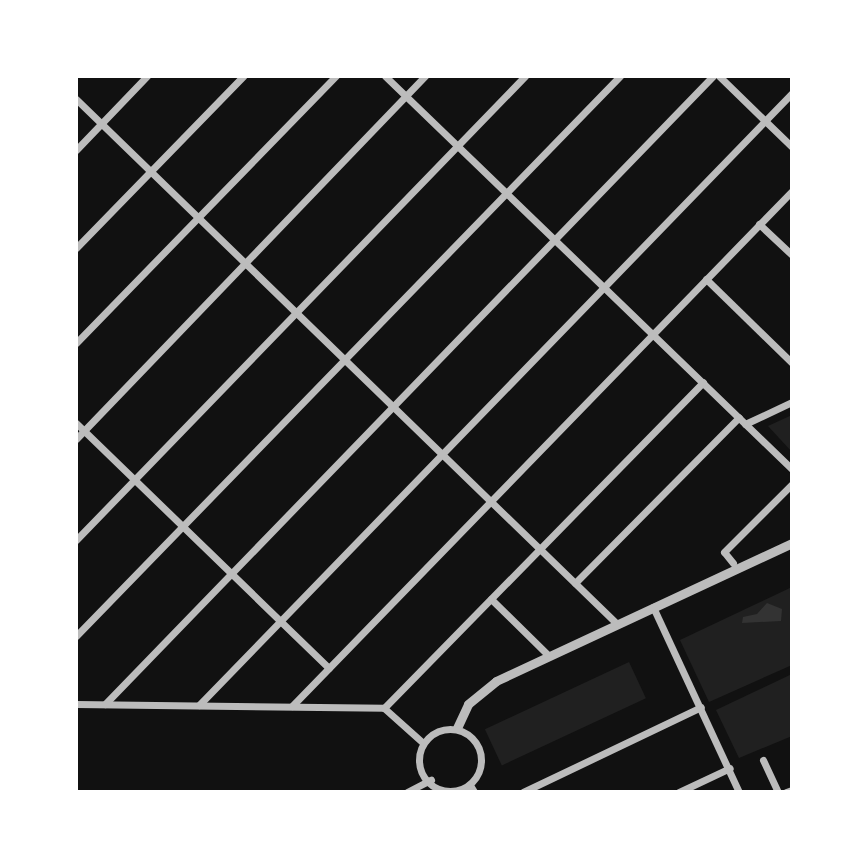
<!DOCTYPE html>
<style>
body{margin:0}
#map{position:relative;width:868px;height:868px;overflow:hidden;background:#111;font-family:Raleway,sans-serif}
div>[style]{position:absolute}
.green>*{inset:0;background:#202020;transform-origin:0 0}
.water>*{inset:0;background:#333}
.minor>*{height:7px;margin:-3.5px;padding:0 3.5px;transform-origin:3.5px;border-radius:3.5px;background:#bcbcbc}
.minor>.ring{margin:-3.5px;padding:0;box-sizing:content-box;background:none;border:7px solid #bcbcbc;border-radius:50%}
.tertiary>*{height:9px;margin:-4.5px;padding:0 4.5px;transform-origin:4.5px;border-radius:4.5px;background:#bcbcbc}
span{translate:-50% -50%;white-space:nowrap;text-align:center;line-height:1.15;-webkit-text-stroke:6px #fff;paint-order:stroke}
.frame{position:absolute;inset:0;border:78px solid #fff;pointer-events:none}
</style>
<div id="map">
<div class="green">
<div style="clip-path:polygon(792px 415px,792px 452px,768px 426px)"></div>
<div style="clip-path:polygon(792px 587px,792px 665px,709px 702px,680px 640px)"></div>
<div style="left:629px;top:662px;width:40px;height:159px;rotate:65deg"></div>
<div style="clip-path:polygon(792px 674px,792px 736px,739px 758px,716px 710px)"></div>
</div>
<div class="water">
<div style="clip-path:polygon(767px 603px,782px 609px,781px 621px,742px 623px,743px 617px,757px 614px)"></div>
</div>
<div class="minor">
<div style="left:385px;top:76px;width:566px;rotate:44deg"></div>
<div style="left:719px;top:76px;width:102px;rotate:44.2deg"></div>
<div style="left:76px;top:99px;width:754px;rotate:44.14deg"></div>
<div style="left:76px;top:150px;width:103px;rotate:-46.2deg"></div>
<div style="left:759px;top:224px;width:45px;rotate:43.2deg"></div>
<div style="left:76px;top:248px;width:240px;rotate:-45.8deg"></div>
<div style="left:706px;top:279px;width:120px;rotate:44.3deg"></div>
<div style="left:76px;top:343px;width:373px;rotate:-45.8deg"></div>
<div style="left:76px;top:423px;width:352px;rotate:44.1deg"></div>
<div style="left:745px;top:424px;width:52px;rotate:-25.1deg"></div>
<div style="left:76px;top:439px;width:504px;rotate:-46.13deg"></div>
<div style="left:76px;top:540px;width:646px;rotate:-45.94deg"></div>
<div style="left:733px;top:563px;width:14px;rotate:-129deg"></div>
<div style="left:724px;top:552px;width:96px;rotate:-45deg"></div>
<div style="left:575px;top:583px;width:233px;rotate:-45.3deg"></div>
<div style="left:491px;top:599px;width:81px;rotate:44.5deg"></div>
<div style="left:653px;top:607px;width:204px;rotate:65.1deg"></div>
<div style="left:76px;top:636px;width:781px;rotate:-45.83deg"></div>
<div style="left:76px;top:704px;width:308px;rotate:0.7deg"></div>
<div style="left:384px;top:708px;width:51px;rotate:41.8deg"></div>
<div style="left:105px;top:704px;width:874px;rotate:-45.93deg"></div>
<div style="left:199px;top:705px;width:852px;rotate:-45.9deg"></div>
<div style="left:292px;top:706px;width:718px;rotate:-45.85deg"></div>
<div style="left:384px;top:708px;width:456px;rotate:-45.6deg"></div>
<div class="ring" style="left:419px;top:729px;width:55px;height:55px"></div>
<div style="left:763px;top:760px;width:35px;rotate:65deg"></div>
<div style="left:407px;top:792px;width:27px;rotate:-27deg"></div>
<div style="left:523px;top:792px;width:197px;rotate:-25.5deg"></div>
<div style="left:679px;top:792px;width:56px;rotate:-25.2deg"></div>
<div style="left:786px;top:792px;width:6px;rotate:-18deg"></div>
</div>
<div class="tertiary">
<div style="left:457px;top:728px;width:26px;rotate:-65deg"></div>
<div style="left:468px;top:704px;width:36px;rotate:-39deg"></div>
<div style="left:496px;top:681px;width:327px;rotate:-25deg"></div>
<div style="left:470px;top:787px;width:6px;rotate:59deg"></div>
</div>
<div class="frame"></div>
</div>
